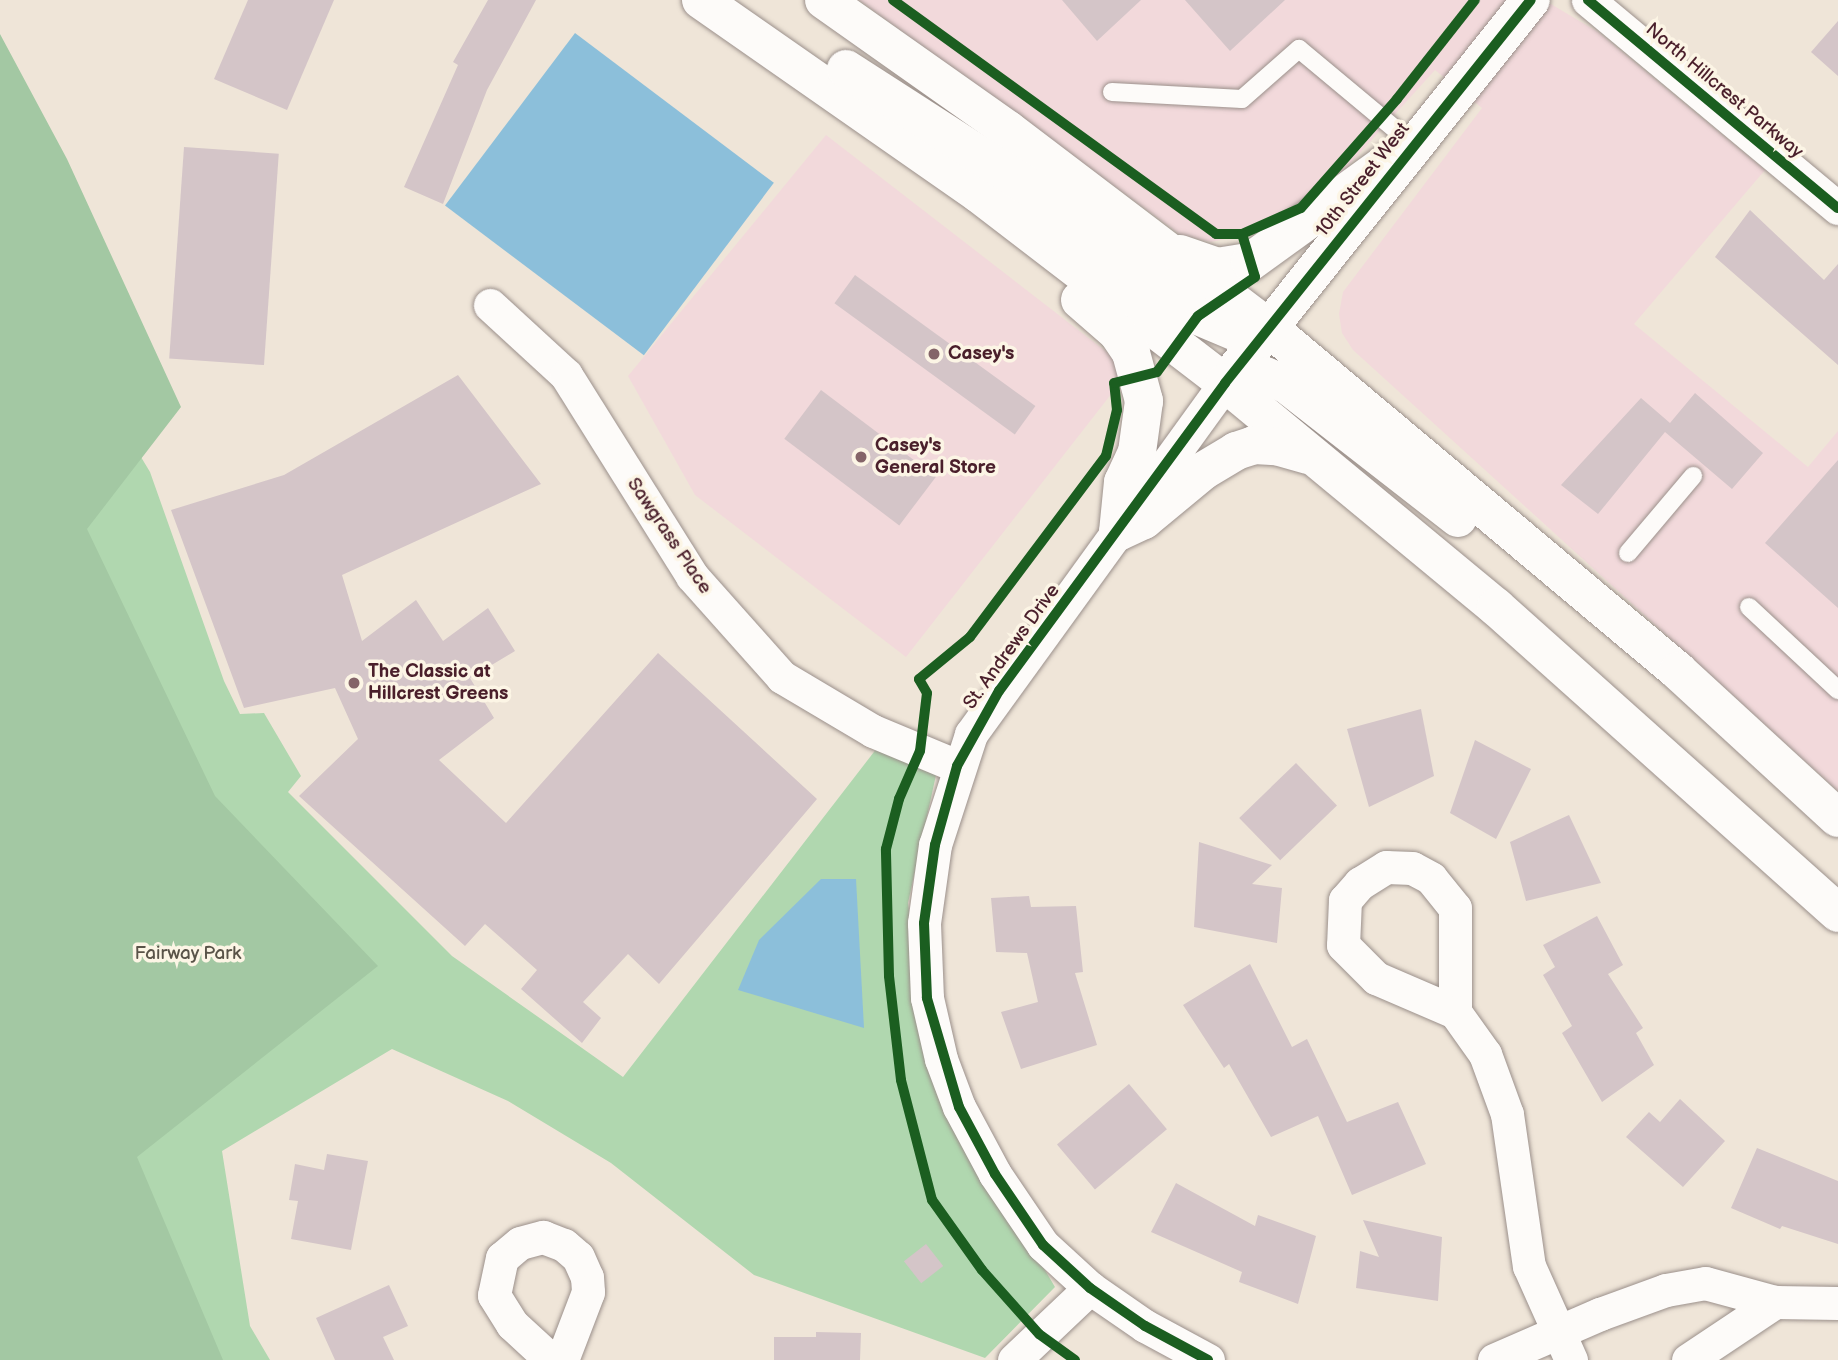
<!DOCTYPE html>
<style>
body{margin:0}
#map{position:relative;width:1838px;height:1360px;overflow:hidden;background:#efe5d8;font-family:"Balsamiq Sans",sans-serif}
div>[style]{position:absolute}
.built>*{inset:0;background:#f2d9db}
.green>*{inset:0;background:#b0d7af}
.forest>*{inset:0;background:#a3c8a3}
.water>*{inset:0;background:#8cbfda;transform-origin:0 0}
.building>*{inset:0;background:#d4c5c8;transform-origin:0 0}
.roads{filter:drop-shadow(0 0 2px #9b908b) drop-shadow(0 0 2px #9b908b)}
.lane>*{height:18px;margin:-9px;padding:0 9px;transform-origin:9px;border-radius:9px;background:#fdfbf9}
.street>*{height:33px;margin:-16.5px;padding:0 16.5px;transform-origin:16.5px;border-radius:16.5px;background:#fdfbf9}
.secondary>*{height:38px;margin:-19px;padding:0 19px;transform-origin:19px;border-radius:19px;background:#fdfbf9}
.primary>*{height:38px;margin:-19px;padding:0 19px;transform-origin:19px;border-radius:19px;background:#fdfbf9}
.cycleway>*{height:10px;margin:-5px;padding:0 5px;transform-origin:5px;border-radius:5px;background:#1b5e20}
.dots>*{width:19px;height:19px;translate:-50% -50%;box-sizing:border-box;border:4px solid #fcf5e5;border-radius:50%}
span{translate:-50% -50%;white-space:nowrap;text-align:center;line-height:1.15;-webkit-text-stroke:7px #fcf5e5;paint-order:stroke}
.street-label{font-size:19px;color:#4a1f2b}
.poi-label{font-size:19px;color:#4a1f2b;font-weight:700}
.left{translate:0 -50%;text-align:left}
.park-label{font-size:19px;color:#595348}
</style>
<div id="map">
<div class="built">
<div style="clip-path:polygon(859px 0,1544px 0,1598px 32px,1765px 170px,1634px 324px,1808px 467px,1838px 431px,1838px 791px,1353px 350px,1342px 333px,1339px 314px,1343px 292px,1482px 108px,1435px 70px,1331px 185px,1277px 228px,1211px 242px,1181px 235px)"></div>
<div style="clip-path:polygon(826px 135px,1130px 370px,906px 657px,695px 495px,628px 376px)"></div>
</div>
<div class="green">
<div style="clip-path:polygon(28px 269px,150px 472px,224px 681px,240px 714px,264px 713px,301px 776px,288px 792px,452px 956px,623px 1077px,877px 748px,936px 775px,908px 903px,934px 1084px,1055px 1287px,985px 1358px,754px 1275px,611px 1163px,508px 1101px,392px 1049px,222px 1151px,250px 1326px,270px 1360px,0 1360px)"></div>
</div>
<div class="forest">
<div style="clip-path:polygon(0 34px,67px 159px,181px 407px,87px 529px,215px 796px,378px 966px,137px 1157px,223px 1360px,0 1360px)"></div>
</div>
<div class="water">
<div style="left:575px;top:33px;width:249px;height:216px;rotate:37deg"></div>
<div style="clip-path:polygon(821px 879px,856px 879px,864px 1028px,738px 990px,759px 940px)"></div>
</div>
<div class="building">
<div style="clip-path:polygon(248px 0,334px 0,287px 110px,214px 79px)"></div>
<div style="clip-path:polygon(488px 0,536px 0,487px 90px,443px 204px,404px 187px,458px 65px,453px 62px)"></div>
<div style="clip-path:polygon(1062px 0,1141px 0,1097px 41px)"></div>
<div style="clip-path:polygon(1185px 0,1285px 0,1230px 51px)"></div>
<div style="clip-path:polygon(1838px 21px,1838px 76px,1811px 52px)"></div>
<div style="left:184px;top:147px;width:95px;height:212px;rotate:4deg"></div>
<div style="clip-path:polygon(1750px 210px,1824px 280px,1838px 264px,1838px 365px,1715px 257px)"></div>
<div style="left:855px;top:275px;width:223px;height:35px;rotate:36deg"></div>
<div style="clip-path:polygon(458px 375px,541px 484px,342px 575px,362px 641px,416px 600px,443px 641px,488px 608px,515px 651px,470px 678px,494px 718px,439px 760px,506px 823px,658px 653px,817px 799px,659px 984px,628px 954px,583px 1002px,601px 1018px,582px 1043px,521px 989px,537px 970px,485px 924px,465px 946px,299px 796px,358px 739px,335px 688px,244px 708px,171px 510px,284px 475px)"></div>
<div style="left:821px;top:390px;width:144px;height:61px;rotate:37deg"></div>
<div style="clip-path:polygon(1695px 393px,1763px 453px,1732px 489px,1665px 432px,1598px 514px,1561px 485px,1641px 398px,1670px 423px)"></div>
<div style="clip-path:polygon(1838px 460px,1838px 608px,1765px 543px)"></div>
<div style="clip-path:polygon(1421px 709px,1434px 776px,1369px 807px,1347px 729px)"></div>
<div style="clip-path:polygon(1475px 740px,1531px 769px,1496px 839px,1450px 813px)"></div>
<div style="left:1296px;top:763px;width:59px;height:79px;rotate:46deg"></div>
<div style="clip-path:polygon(1569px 815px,1601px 883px,1526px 901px,1510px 842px)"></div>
<div style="clip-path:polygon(1199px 842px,1272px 865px,1252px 884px,1282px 888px,1277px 943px,1194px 927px)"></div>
<div style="clip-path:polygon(1029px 896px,1031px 907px,1076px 906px,1083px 972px,1075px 973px,1097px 1045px,1021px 1069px,1001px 1012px,1038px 1002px,1027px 953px,996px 952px,991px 898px)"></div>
<div style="clip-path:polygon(1597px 916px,1623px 965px,1608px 974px,1643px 1028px,1636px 1033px,1654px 1065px,1602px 1102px,1562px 1033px,1572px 1026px,1543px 975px,1555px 967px,1543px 945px)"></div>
<div style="clip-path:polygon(1250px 964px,1292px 1047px,1307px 1039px,1347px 1122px,1398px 1102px,1426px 1164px,1352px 1195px,1318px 1116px,1271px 1137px,1229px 1064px,1224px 1068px,1183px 1005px)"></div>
<div style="left:1129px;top:1084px;width:59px;height:94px;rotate:50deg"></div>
<div style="clip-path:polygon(1680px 1099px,1725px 1141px,1683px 1187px,1626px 1137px,1649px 1112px,1660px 1122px)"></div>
<div style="clip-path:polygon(1757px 1148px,1838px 1181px,1838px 1244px,1782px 1226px,1780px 1229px,1731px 1208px)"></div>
<div style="clip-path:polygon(327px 1154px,368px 1161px,351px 1250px,291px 1239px,298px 1201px,289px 1200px,295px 1164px,324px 1170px)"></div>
<div style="clip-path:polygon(1176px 1183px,1255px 1226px,1258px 1215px,1316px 1236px,1298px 1304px,1239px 1282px,1242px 1272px,1151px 1232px)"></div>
<div style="clip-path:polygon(1363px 1220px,1442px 1237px,1438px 1301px,1356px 1288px,1360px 1251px,1379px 1257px)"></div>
<div style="left:926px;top:1244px;width:28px;height:28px;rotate:52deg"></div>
<div style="clip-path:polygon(389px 1285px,408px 1326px,383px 1337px,394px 1360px,335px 1360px,316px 1318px)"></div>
<div style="clip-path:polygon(816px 1332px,861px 1333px,860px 1360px,774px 1360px,774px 1337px,816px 1337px)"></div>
</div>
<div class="roads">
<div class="lane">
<div style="left:1112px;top:92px;width:130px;rotate:3.1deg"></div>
<div style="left:1242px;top:99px;width:76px;rotate:-41.3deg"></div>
<div style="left:1299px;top:49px;width:148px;rotate:39.8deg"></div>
<div style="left:1628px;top:553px;width:101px;rotate:-49.8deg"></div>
<div style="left:1749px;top:607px;width:122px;rotate:43deg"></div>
</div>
<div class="street">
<div style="left:1588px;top:0;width:325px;rotate:39.8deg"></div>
<div style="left:490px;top:305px;width:103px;rotate:42.6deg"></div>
<div style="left:566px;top:375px;width:237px;rotate:57.9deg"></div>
<div style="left:692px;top:576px;width:135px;rotate:48.3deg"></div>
<div style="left:782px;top:677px;width:106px;rotate:30.7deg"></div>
<div style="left:873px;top:731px;width:91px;rotate:22.6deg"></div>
<div style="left:1455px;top:1012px;width:104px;rotate:-90deg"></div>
<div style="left:1455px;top:908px;width:38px;rotate:-129deg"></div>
<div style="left:1431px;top:878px;width:21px;rotate:-152deg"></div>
<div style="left:1412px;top:868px;width:26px;rotate:-178deg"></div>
<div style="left:1386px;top:867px;width:31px;rotate:148deg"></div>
<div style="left:1360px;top:883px;width:23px;rotate:131deg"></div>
<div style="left:1345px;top:900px;width:45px;rotate:92.5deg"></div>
<div style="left:1343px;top:945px;width:47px;rotate:45deg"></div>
<div style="left:1376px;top:978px;width:86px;rotate:23.3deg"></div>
<div style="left:1455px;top:1012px;width:52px;rotate:54.5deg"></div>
<div style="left:1485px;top:1054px;width:64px;rotate:69.9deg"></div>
<div style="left:1507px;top:1114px;width:154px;rotate:81.8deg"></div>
<div style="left:1529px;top:1266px;width:103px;rotate:65.9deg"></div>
<div style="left:551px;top:1360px;width:53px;rotate:-137.3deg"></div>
<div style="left:512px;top:1324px;width:34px;rotate:-122deg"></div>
<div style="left:494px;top:1295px;width:38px;rotate:-78deg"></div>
<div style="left:502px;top:1258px;width:23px;rotate:-40deg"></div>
<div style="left:520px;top:1243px;width:24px;rotate:-15deg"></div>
<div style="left:543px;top:1237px;width:22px;rotate:21deg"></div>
<div style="left:564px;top:1245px;width:18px;rotate:41deg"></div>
<div style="left:578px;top:1257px;width:22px;rotate:66deg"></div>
<div style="left:587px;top:1277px;width:15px;rotate:86deg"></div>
<div style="left:588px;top:1292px;width:73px;rotate:110.9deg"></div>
<div style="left:1014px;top:1360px;width:105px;rotate:-43.5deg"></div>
<div style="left:1208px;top:1360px;width:72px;rotate:-151.6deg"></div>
<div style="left:1145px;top:1326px;width:67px;rotate:-145.4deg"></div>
<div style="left:1090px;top:1288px;width:64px;rotate:-137.5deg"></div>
<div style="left:1043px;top:1245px;width:86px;rotate:-124.1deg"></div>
<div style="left:995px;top:1174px;width:76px;rotate:-118.2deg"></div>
<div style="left:959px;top:1107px;width:51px;rotate:-110.6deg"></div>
<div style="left:941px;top:1059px;width:63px;rotate:-102.9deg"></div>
<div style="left:927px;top:998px;width:75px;rotate:-92.3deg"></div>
<div style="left:924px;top:923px;width:79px;rotate:-82deg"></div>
<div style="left:935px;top:845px;width:117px;rotate:-72deg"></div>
<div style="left:971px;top:734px;width:433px;rotate:-54.1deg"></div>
<div style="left:1494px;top:1360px;width:116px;rotate:-23.5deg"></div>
<div style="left:1600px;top:1314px;width:70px;rotate:-20deg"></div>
<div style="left:1666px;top:1290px;width:40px;rotate:-10deg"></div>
<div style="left:1705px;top:1283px;width:73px;rotate:15.2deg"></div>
<div style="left:1775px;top:1302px;width:63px;rotate:0.9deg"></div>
<div style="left:1688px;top:1360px;width:105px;rotate:-33.7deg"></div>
</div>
<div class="secondary">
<div style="left:1225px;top:383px;width:490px;rotate:-51.4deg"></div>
</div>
<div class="primary">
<div style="left:701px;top:0;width:339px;rotate:34.9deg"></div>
<div style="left:979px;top:194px;width:310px;rotate:37.5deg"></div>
<div style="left:1225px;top:383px;width:352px;rotate:39.6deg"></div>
<div style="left:1496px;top:607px;width:459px;rotate:41.8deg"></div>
<div style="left:824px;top:0;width:225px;rotate:35.2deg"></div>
<div style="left:1008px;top:130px;width:328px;rotate:37.2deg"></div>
<div style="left:1269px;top:328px;width:534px;rotate:39.98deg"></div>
<div style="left:1678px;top:671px;width:217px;rotate:42.6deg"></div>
<div style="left:846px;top:69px;width:220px;rotate:32.8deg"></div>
<div style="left:1031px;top:188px;width:210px;rotate:37.5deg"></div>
<div style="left:1198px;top:316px;width:54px;rotate:22.8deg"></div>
<div style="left:1248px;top:337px;width:23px;rotate:-23deg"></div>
<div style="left:1180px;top:254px;width:39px;rotate:19deg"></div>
<div style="left:1217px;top:267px;width:33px;rotate:-9deg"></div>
<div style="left:1250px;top:262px;width:201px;rotate:-35.9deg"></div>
<div style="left:1080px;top:300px;width:49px;rotate:40.9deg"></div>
<div style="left:1117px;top:332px;width:25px;rotate:56deg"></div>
<div style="left:1131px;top:353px;width:50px;rotate:74.8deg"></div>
<div style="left:1144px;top:401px;width:51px;rotate:97.8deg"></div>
<div style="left:1137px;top:452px;width:33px;rotate:115deg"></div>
<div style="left:1123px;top:482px;width:50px;rotate:95.7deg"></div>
<div style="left:1225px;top:383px;width:41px;rotate:-9.9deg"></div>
<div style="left:1265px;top:376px;width:22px;rotate:21deg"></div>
<div style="left:1286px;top:384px;width:218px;rotate:37.9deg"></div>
<div style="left:1118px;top:532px;width:29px;rotate:-25deg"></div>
<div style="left:1144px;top:520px;width:77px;rotate:-39.7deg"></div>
<div style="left:1203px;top:471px;width:39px;rotate:-31deg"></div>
<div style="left:1236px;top:451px;width:19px;rotate:-18deg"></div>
<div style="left:1254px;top:445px;width:22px;rotate:3deg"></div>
<div style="left:1276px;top:446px;width:33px;rotate:16deg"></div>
</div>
</div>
<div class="cycleway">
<div style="left:893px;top:0;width:399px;rotate:35.9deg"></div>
<div style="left:1216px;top:234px;width:26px"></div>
<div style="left:1242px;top:234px;width:64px;rotate:-23.8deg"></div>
<div style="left:1301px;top:208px;width:145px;rotate:-48.6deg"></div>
<div style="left:1397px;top:99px;width:126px;rotate:-51.8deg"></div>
<div style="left:1588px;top:0;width:325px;rotate:39.8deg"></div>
<div style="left:1075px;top:1360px;width:44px;rotate:-144.2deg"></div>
<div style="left:1039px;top:1334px;width:86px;rotate:-131.7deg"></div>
<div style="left:982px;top:1270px;width:86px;rotate:-125.5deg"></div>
<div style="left:932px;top:1200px;width:124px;rotate:-104.5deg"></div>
<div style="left:901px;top:1080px;width:105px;rotate:-96.6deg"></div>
<div style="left:889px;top:976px;width:127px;rotate:-91.4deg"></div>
<div style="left:886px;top:849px;width:52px;rotate:-75.4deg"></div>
<div style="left:899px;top:799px;width:52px;rotate:-66.4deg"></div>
<div style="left:920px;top:751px;width:58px;rotate:-83.1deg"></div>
<div style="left:927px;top:693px;width:16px;rotate:-120deg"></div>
<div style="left:919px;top:679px;width:66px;rotate:-39.5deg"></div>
<div style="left:970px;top:637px;width:226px;rotate:-53.1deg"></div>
<div style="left:1106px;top:456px;width:47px;rotate:-76.6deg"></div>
<div style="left:1117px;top:410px;width:27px;rotate:-96deg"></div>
<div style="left:1114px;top:383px;width:44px;rotate:-14.3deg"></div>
<div style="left:1157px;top:372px;width:69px;rotate:-53.8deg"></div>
<div style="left:1198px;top:316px;width:69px;rotate:-34.4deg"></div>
<div style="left:1255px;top:277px;width:45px;rotate:-106.8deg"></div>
<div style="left:1208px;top:1360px;width:72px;rotate:-151.6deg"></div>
<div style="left:1145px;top:1326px;width:67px;rotate:-145.4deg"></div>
<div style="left:1090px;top:1288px;width:64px;rotate:-137.5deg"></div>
<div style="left:1043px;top:1245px;width:86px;rotate:-124.1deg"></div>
<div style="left:995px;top:1174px;width:76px;rotate:-118.2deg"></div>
<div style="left:959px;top:1107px;width:114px;rotate:-106.4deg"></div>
<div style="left:927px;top:998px;width:75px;rotate:-92.3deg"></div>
<div style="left:924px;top:923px;width:79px;rotate:-82deg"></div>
<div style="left:935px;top:845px;width:82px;rotate:-74.4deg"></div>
<div style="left:957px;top:766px;width:86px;rotate:-60.8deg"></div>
<div style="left:999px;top:691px;width:382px;rotate:-53.7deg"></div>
<div style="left:1225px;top:383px;width:490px;rotate:-51.4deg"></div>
</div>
<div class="dots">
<div style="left:934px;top:354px;background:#846468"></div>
<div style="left:861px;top:457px;background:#846468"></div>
<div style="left:354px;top:683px;background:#846468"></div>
</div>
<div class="street-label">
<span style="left:1724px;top:91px;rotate:40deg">North Hillcrest Parkway</span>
<span style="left:1363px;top:180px;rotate:-52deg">10th Street West</span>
<span style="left:669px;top:536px;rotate:56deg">Sawgrass Place</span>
<span style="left:1012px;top:647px;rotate:-54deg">St. Andrews Drive</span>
</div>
<div class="poi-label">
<span class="left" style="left:948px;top:354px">Casey's</span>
<span class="left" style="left:875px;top:457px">Casey's<br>General Store</span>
<span class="left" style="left:368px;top:683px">The Classic at<br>Hillcrest Greens</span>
</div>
<div class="park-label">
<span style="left:188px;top:954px">Fairway Park</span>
</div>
</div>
